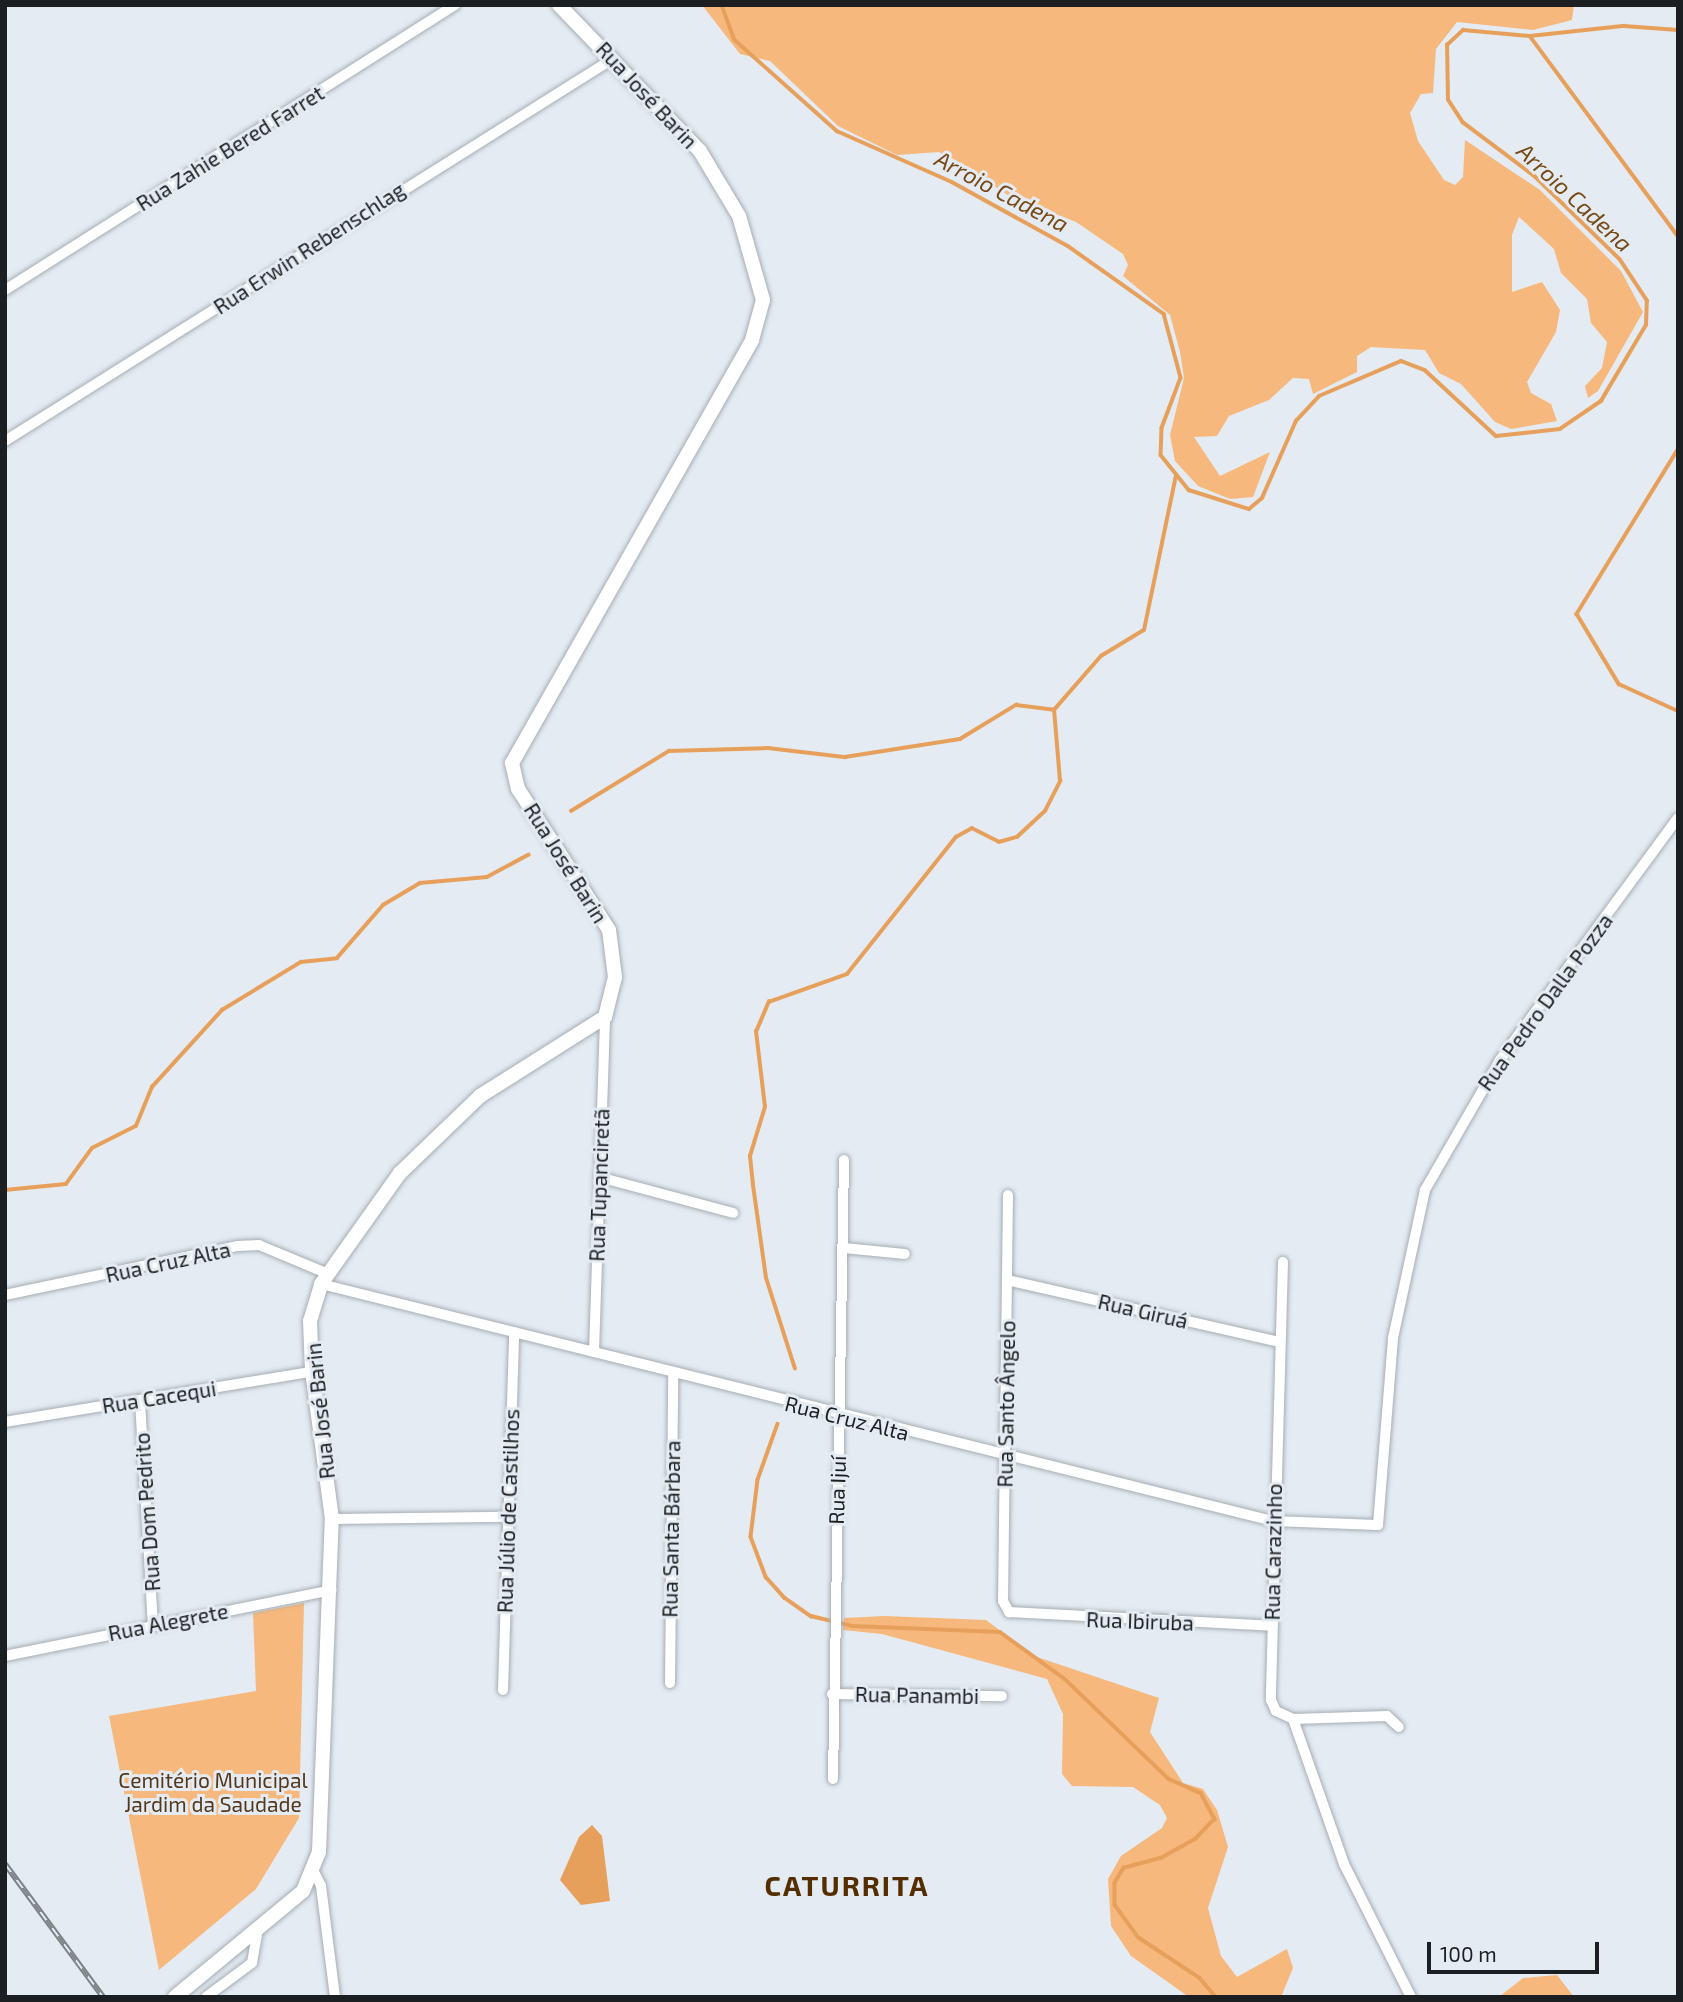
<!DOCTYPE html>
<meta charset="utf-8">
<style>
body{margin:0}
#map{position:relative;width:1683px;height:2002px;overflow:hidden;background:#e4ebf2;font-family:"Exo 2",sans-serif}
div>[style]{position:absolute}
.green>*{inset:0;background:#f6b87d}
.water>*{inset:0;background:#e7a05b}
.stream>*{height:3.5px;margin:-1.75px;padding:0 1.75px;transform-origin:1.75px;border-radius:1.75px;background:#e7a05b}
.roads{filter:drop-shadow(0 0 2px #a6adb3) drop-shadow(0 0 2px #a6adb3)}
.minor>*{height:10px;margin:-5px;padding:0 5px;transform-origin:5px;border-radius:5px;background:#fff}
.secondary>*{height:14px;margin:-7px;padding:0 7px;transform-origin:7px;border-radius:7px;background:#fff}
.rail>*{height:6px;margin-top:-3px;transform-origin:0;background:repeating-linear-gradient(90deg,#e4ebf2 0 10px,#7d8286 0 20px);box-sizing:border-box;border-block:2px solid #7d8286}
span{translate:-50% -50%;white-space:nowrap;text-align:center;line-height:1.15;-webkit-text-stroke:6px #e4ebf2;paint-order:stroke}
.street-label{font-size:21px;color:#1c1f21}
.park-label{font-size:21px;color:#55381b}
.water-label{font-size:23px;color:#774915;font-style:italic}
.district-label{font-size:28px;color:#552e00;font-weight:700;letter-spacing:2px}
.frame{position:absolute;inset:0;border:7px solid #1c1f21;pointer-events:none}
.scale{position:absolute;left:1427px;top:1942px;width:172px;height:32px;box-sizing:border-box;border:4px solid #1c1f21;border-top:0;padding-left:9px;font-size:21px;line-height:24px;white-space:nowrap;color:#1c1f21;-webkit-text-stroke:5px #e4ebf2;paint-order:stroke}
</style>
<div id="map">
<div class="green">
<div style="clip-path:polygon(702px 5px,1574px 5px,1572px 20px,1533px 30px,1457px 22px,1436px 49px,1433px 93px,1421px 94px,1410px 113px,1418px 141px,1444px 180px,1455px 185px,1463px 177px,1465px 140px,1540px 190px,1621px 271px,1643px 312px,1598px 391px,1588px 398px,1585px 386px,1602px 368px,1607px 342px,1591px 323px,1587px 299px,1561px 273px,1554px 249px,1519px 217px,1512px 235px,1512px 292px,1542px 282px,1560px 310px,1556px 332px,1527px 382px,1531px 393px,1551px 404px,1557px 421px,1511px 429px,1495px 422px,1461px 384px,1439px 373px,1425px 350px,1371px 347px,1357px 356px,1357px 372px,1313px 394px,1309px 379px,1293px 378px,1269px 400px,1229px 416px,1217px 436px,1194px 437px,1220px 476px,1270px 452px,1253px 497px,1230px 499px,1198px 486px,1175px 461px,1170px 435px,1184px 378px,1180px 352px,1170px 315px,1123px 276px,1128px 265px,1123px 254px,1076px 222px,1008px 195px,939px 152px,897px 155px,838px 126px,770px 61px,740px 54px)"></div>
<div style="clip-path:polygon(304px 1603px,299px 1818px,256px 1889px,159px 1970px,109px 1716px,256px 1691px,253px 1613px)"></div>
<div style="clip-path:polygon(884px 1616px,986px 1620px,1034px 1656px,1159px 1698px,1150px 1732px,1183px 1783px,1203px 1789px,1217px 1810px,1228px 1847px,1208px 1908px,1221px 1956px,1237px 1977px,1287px 1949px,1293px 1968px,1281px 1997px,1189px 1997px,1131px 1956px,1111px 1926px,1108px 1879px,1121px 1856px,1162px 1828px,1167px 1818px,1160px 1805px,1133px 1787px,1072px 1786px,1062px 1774px,1063px 1714px,1047px 1679px,882px 1634px,843px 1630px,844px 1618px)"></div>
<div style="clip-path:polygon(1557px 1975px,1574px 1997px,1499px 1997px,1523px 1978px)"></div>
</div>
<div class="water">
<div style="clip-path:polygon(592px 1825px,602px 1836px,610px 1901px,581px 1905px,560px 1880px,579px 1837px)"></div>
</div>
<div class="stream">
<div style="left:722px;top:5px;width:37px;rotate:70deg"></div>
<div style="left:735px;top:40px;width:137px;rotate:41.7deg"></div>
<div style="left:837px;top:131px;width:126px;rotate:23.9deg"></div>
<div style="left:952px;top:182px;width:132px;rotate:28.9deg"></div>
<div style="left:1068px;top:246px;width:118px;rotate:35.3deg"></div>
<div style="left:1164px;top:314px;width:66px;rotate:75.1deg"></div>
<div style="left:1181px;top:378px;width:53px;rotate:110.8deg"></div>
<div style="left:1162px;top:428px;width:27px;rotate:92deg"></div>
<div style="left:1161px;top:455px;width:45px;rotate:51.3deg"></div>
<div style="left:1189px;top:490px;width:63px;rotate:17.6deg"></div>
<div style="left:1249px;top:509px;width:17px;rotate:-40deg"></div>
<div style="left:1262px;top:498px;width:84px;rotate:-66.2deg"></div>
<div style="left:1296px;top:421px;width:34px;rotate:-47deg"></div>
<div style="left:1319px;top:396px;width:89px;rotate:-23.1deg"></div>
<div style="left:1401px;top:361px;width:26px;rotate:21deg"></div>
<div style="left:1425px;top:370px;width:97px;rotate:42.9deg"></div>
<div style="left:1496px;top:436px;width:64px;rotate:-6.2deg"></div>
<div style="left:1560px;top:429px;width:50px;rotate:-34.3deg"></div>
<div style="left:1601px;top:401px;width:88px;rotate:-59.4deg"></div>
<div style="left:1646px;top:325px;width:24px;rotate:-88deg"></div>
<div style="left:1647px;top:301px;width:49px;rotate:-123.4deg"></div>
<div style="left:1620px;top:260px;width:119px;rotate:-135.7deg"></div>
<div style="left:1535px;top:177px;width:90px;rotate:-143.1deg"></div>
<div style="left:1463px;top:123px;width:27px;rotate:-123deg"></div>
<div style="left:1448px;top:100px;width:55px;rotate:-91deg"></div>
<div style="left:1447px;top:45px;width:22px;rotate:-43deg"></div>
<div style="left:1463px;top:30px;width:67px;rotate:5.1deg"></div>
<div style="left:1530px;top:36px;width:95px;rotate:-6.1deg"></div>
<div style="left:1624px;top:26px;width:54px;rotate:4.2deg"></div>
<div style="left:1530px;top:36px;width:249px;rotate:53.5deg"></div>
<div style="left:1678px;top:450px;width:193px;rotate:121.6deg"></div>
<div style="left:1577px;top:614px;width:82px;rotate:59deg"></div>
<div style="left:1619px;top:684px;width:65px;rotate:24.6deg"></div>
<div style="left:571px;top:811px;width:115px;rotate:-31.5deg"></div>
<div style="left:669px;top:751px;width:99px;rotate:-1.7deg"></div>
<div style="left:768px;top:748px;width:78px;rotate:6.7deg"></div>
<div style="left:845px;top:757px;width:116px;rotate:-8.9deg"></div>
<div style="left:960px;top:739px;width:66px;rotate:-31.3deg"></div>
<div style="left:1016px;top:705px;width:38px;rotate:7deg"></div>
<div style="left:5px;top:1190px;width:61px;rotate:-5.6deg"></div>
<div style="left:66px;top:1184px;width:44px;rotate:-54.2deg"></div>
<div style="left:92px;top:1148px;width:49px;rotate:-26.6deg"></div>
<div style="left:136px;top:1126px;width:42px;rotate:-67.7deg"></div>
<div style="left:152px;top:1087px;width:104px;rotate:-47.7deg"></div>
<div style="left:222px;top:1010px;width:92px;rotate:-31.3deg"></div>
<div style="left:301px;top:962px;width:36px;rotate:-6deg"></div>
<div style="left:337px;top:958px;width:70px;rotate:-49deg"></div>
<div style="left:383px;top:905px;width:43px;rotate:-30.7deg"></div>
<div style="left:420px;top:883px;width:67px;rotate:-5.1deg"></div>
<div style="left:487px;top:877px;width:47px;rotate:-28.2deg"></div>
<div style="left:795px;top:1369px;width:96px;rotate:-107.7deg"></div>
<div style="left:766px;top:1278px;width:94px;rotate:-98deg"></div>
<div style="left:753px;top:1185px;width:29px;rotate:-96deg"></div>
<div style="left:750px;top:1156px;width:51px;rotate:-73deg"></div>
<div style="left:765px;top:1107px;width:76px;rotate:-96.8deg"></div>
<div style="left:756px;top:1032px;width:33px;rotate:-67deg"></div>
<div style="left:769px;top:1002px;width:83px;rotate:-19.7deg"></div>
<div style="left:847px;top:974px;width:175px;rotate:-51.5deg"></div>
<div style="left:956px;top:837px;width:18px;rotate:-29deg"></div>
<div style="left:972px;top:828px;width:30px;rotate:27deg"></div>
<div style="left:999px;top:842px;width:19px;rotate:-16deg"></div>
<div style="left:1017px;top:837px;width:38px;rotate:-43deg"></div>
<div style="left:1045px;top:811px;width:34px;rotate:-63deg"></div>
<div style="left:1060px;top:781px;width:71px;rotate:-94.8deg"></div>
<div style="left:1054px;top:710px;width:72px;rotate:-49deg"></div>
<div style="left:1101px;top:656px;width:50px;rotate:-31.2deg"></div>
<div style="left:1144px;top:630px;width:158px;rotate:-78.3deg"></div>
<div style="left:778px;top:1424px;width:59px;rotate:109.7deg"></div>
<div style="left:758px;top:1480px;width:57px;rotate:97deg"></div>
<div style="left:751px;top:1537px;width:43px;rotate:69.4deg"></div>
<div style="left:766px;top:1577px;width:28px;rotate:48deg"></div>
<div style="left:785px;top:1598px;width:32px;rotate:35deg"></div>
<div style="left:811px;top:1616px;width:43px;rotate:13.4deg"></div>
<div style="left:853px;top:1626px;width:147px;rotate:2.3deg"></div>
<div style="left:1000px;top:1632px;width:80px;rotate:35.9deg"></div>
<div style="left:1065px;top:1679px;width:144px;rotate:43.9deg"></div>
<div style="left:1169px;top:1779px;width:35px;rotate:24deg"></div>
<div style="left:1201px;top:1793px;width:30px;rotate:62deg"></div>
<div style="left:1215px;top:1819px;width:28px;rotate:134deg"></div>
<div style="left:1196px;top:1839px;width:39px;rotate:151deg"></div>
<div style="left:1162px;top:1858px;width:39px;rotate:165deg"></div>
<div style="left:1124px;top:1868px;width:17px;rotate:121deg"></div>
<div style="left:1115px;top:1883px;width:22px;rotate:90deg"></div>
<div style="left:1115px;top:1905px;width:39px;rotate:54deg"></div>
<div style="left:1138px;top:1937px;width:74px;rotate:33.5deg"></div>
<div style="left:1200px;top:1978px;width:25px;rotate:50deg"></div>
</div>
<div class="roads">
<div class="minor">
<div style="left:5px;top:290px;width:533px;rotate:-32.35deg"></div>
<div style="left:5px;top:441px;width:719px;rotate:-32.17deg"></div>
<div style="left:599px;top:1177px;width:139px;rotate:15deg"></div>
<div style="left:1008px;top:1195px;width:406px;rotate:90.7deg"></div>
<div style="left:1003px;top:1601px;width:13px;rotate:61deg"></div>
<div style="left:1009px;top:1612px;width:263px;rotate:3deg"></div>
<div style="left:844px;top:1248px;width:61px;rotate:5.6deg"></div>
<div style="left:1283px;top:1262px;width:438px;rotate:91.6deg"></div>
<div style="left:1271px;top:1700px;width:12px;rotate:66deg"></div>
<div style="left:1276px;top:1711px;width:19px;rotate:25deg"></div>
<div style="left:1293px;top:1719px;width:94px;rotate:-1.8deg"></div>
<div style="left:1387px;top:1716px;width:16px;rotate:43deg"></div>
<div style="left:1007px;top:1280px;width:280px;rotate:12.8deg"></div>
<div style="left:321px;top:1284px;width:981px;rotate:13.98deg"></div>
<div style="left:1273px;top:1521px;width:105px;rotate:2.2deg"></div>
<div style="left:1378px;top:1525px;width:188px;rotate:-85.4deg"></div>
<div style="left:1393px;top:1338px;width:151px;rotate:-77.8deg"></div>
<div style="left:1425px;top:1190px;width:150px;rotate:-60deg"></div>
<div style="left:1500px;top:1060px;width:300px;rotate:-53.7deg"></div>
<div style="left:5px;top:1295px;width:238px;rotate:-11.9deg"></div>
<div style="left:238px;top:1246px;width:21px;rotate:-3deg"></div>
<div style="left:259px;top:1245px;width:73px;rotate:22.7deg"></div>
<div style="left:594px;top:1352px;width:335px;rotate:-88.1deg"></div>
<div style="left:140px;top:1401px;width:223px;rotate:86.7deg"></div>
<div style="left:5px;top:1422px;width:311px;rotate:-9.3deg"></div>
<div style="left:332px;top:1519px;width:176px;rotate:-0.7deg"></div>
<div style="left:5px;top:1656px;width:333px;rotate:-11.4deg"></div>
<div style="left:670px;top:1683px;width:309px;rotate:-89.4deg"></div>
<div style="left:503px;top:1690px;width:358px;rotate:-88.2deg"></div>
<div style="left:832px;top:1694px;width:170px;rotate:0.7deg"></div>
<div style="left:1293px;top:1719px;width:154px;rotate:70.6deg"></div>
<div style="left:1344px;top:1864px;width:149px;rotate:63.3deg"></div>
<div style="left:833px;top:1779px;width:619px;rotate:-88.98deg"></div>
<div style="left:313px;top:1870px;width:18px;rotate:63deg"></div>
<div style="left:321px;top:1886px;width:112px;rotate:82.8deg"></div>
<div style="left:206px;top:1997px;width:57px;rotate:-36.5deg"></div>
<div style="left:252px;top:1963px;width:28px;rotate:-80deg"></div>
</div>
<div class="secondary">
<div style="left:175px;top:1997px;width:166px;rotate:-39.6deg"></div>
<div style="left:303px;top:1891px;width:42px;rotate:-67.7deg"></div>
<div style="left:319px;top:1852px;width:333px;rotate:-87.8deg"></div>
<div style="left:332px;top:1519px;width:148px;rotate:-97.7deg"></div>
<div style="left:312px;top:1372px;width:51px;rotate:-92.2deg"></div>
<div style="left:310px;top:1321px;width:39px;rotate:-73deg"></div>
<div style="left:321px;top:1284px;width:136px;rotate:-54.6deg"></div>
<div style="left:400px;top:1173px;width:111px;rotate:-43.9deg"></div>
<div style="left:480px;top:1096px;width:148px;rotate:-32.3deg"></div>
<div style="left:605px;top:1017px;width:41px;rotate:-76deg"></div>
<div style="left:615px;top:977px;width:47px;rotate:-97.3deg"></div>
<div style="left:609px;top:930px;width:168px;rotate:-122.8deg"></div>
<div style="left:518px;top:789px;width:27px;rotate:-103deg"></div>
<div style="left:512px;top:763px;width:486px;rotate:-60.4deg"></div>
<div style="left:752px;top:340px;width:41px;rotate:-74.6deg"></div>
<div style="left:763px;top:300px;width:87px;rotate:-105.9deg"></div>
<div style="left:739px;top:216px;width:76px;rotate:-121deg"></div>
<div style="left:700px;top:151px;width:203px;rotate:-134deg"></div>
</div>
</div>
<div class="rail">
<div style="left:5px;top:1864px;width:165px;rotate:53.6deg"></div>
</div>
<div class="street-label">
<span style="left:647px;top:95px;rotate:47deg">Rua José Barin</span>
<span style="left:230px;top:148px;rotate:-32deg">Rua Zahie Bered Farret</span>
<span style="left:309px;top:248px;rotate:-33deg">Rua Erwin Rebenschlag</span>
<span style="left:566px;top:863px;rotate:58deg">Rua José Barin</span>
<span style="left:1545px;top:1002px;rotate:-54deg">Rua Pedro Dalla Pozza</span>
<span style="left:599px;top:1185px;rotate:-88deg">Rua Tupanciretã</span>
<span style="left:168px;top:1262px;rotate:-12deg">Rua Cruz Alta</span>
<span style="left:1143px;top:1311px;rotate:13deg">Rua Giruá</span>
<span style="left:159px;top:1397px;rotate:-9deg">Rua Cacequi</span>
<span style="left:1006px;top:1404px;rotate:-89deg">Rua Santo Ângelo</span>
<span style="left:320px;top:1411px;rotate:-96deg">Rua José Barin</span>
<span style="left:847px;top:1418px;rotate:14deg">Rua Cruz Alta</span>
<span style="left:837px;top:1490px;rotate:-88deg">Rua Ijuí</span>
<span style="left:508px;top:1511px;rotate:-88deg">Rua Júlio de Castilhos</span>
<span style="left:147px;top:1512px;rotate:-94deg">Rua Dom Pedrito</span>
<span style="left:671px;top:1529px;rotate:-89deg">Rua Santa Bárbara</span>
<span style="left:1273px;top:1552px;rotate:-89deg">Rua Carazinho</span>
<span style="left:1140px;top:1621px;rotate:2deg">Rua Ibiruba</span>
<span style="left:168px;top:1622px;rotate:-11deg">Rua Alegrete</span>
<span style="left:917px;top:1695px;rotate:1deg">Rua Panambi</span>
</div>
<div class="park-label">
<span style="left:213px;top:1792px">Cemitério Municipal<br>Jardim da Saudade</span>
</div>
<div class="water-label">
<span style="left:1002px;top:191px;rotate:28deg">Arroio Cadena</span>
<span style="left:1575px;top:197px;rotate:43deg">Arroio Cadena</span>
</div>
<div class="district-label">
<span style="left:847px;top:1885px">CATURRITA</span>
</div>
<div class="frame"></div>
<div class="scale">100 m</div>
</div>
